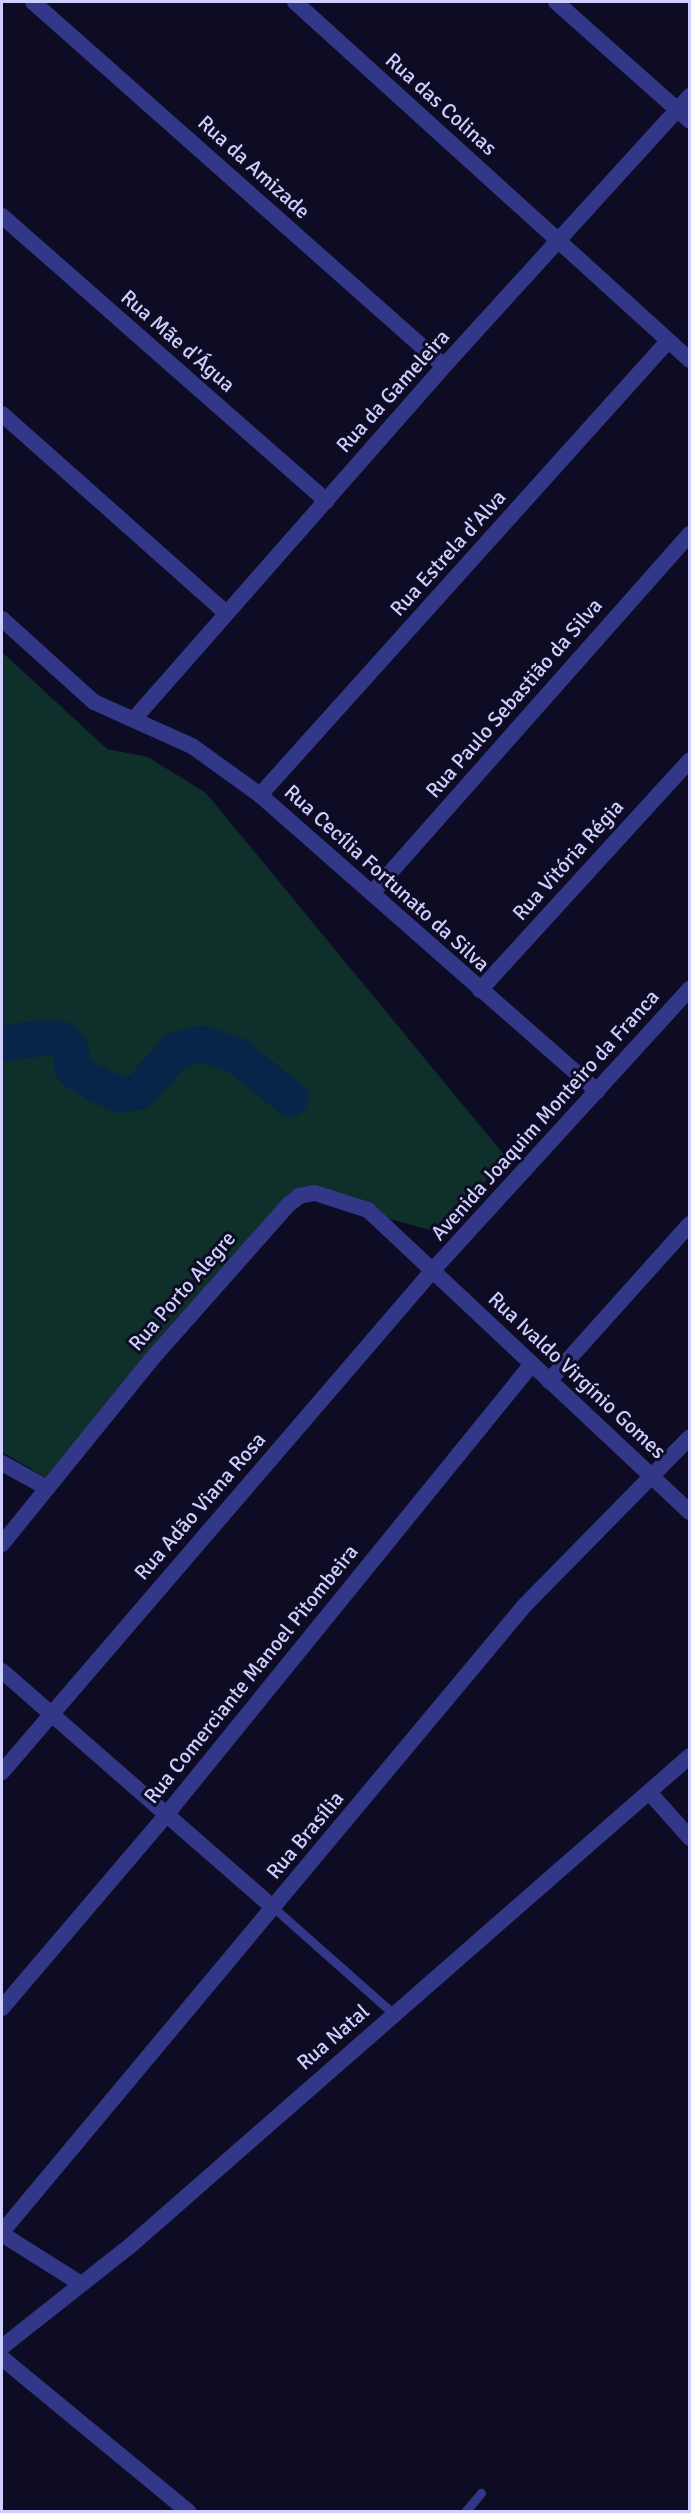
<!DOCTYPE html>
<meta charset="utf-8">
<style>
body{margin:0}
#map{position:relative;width:691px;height:2513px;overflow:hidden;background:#0d0c24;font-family:Signika,sans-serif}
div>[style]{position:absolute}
.green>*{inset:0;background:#0e2f2a}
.river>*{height:36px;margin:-18px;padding:0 18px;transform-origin:18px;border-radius:18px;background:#062548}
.service>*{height:9px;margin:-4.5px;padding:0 4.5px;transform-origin:4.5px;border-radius:4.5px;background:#323788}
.minor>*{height:16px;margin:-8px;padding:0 8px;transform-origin:8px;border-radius:8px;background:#323788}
.tertiary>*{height:16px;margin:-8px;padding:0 8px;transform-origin:8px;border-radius:8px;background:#323788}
span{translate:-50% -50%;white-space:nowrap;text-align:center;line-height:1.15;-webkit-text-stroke:6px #0d0c24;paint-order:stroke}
.street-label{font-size:21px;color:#cfcfff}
.frame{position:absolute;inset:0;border:3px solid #cfcfff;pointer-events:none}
</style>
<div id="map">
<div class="green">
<div style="clip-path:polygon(2px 652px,107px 749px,148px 757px,206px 793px,505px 1156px,445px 1234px,301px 1195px,48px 1479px,2px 1452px)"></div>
</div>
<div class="river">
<div style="left:2px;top:1044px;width:47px;rotate:-8.7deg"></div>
<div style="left:48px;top:1037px;width:14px;rotate:12deg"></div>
<div style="left:62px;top:1040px;width:12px;rotate:48deg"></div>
<div style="left:70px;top:1049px;width:20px;rotate:81deg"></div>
<div style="left:73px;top:1069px;width:31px;rotate:33deg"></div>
<div style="left:99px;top:1086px;width:24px;rotate:22deg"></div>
<div style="left:121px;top:1095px;width:19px;rotate:-12deg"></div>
<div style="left:140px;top:1091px;width:53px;rotate:-48.8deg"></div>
<div style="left:175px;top:1051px;width:27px;rotate:-15deg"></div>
<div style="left:201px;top:1044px;width:37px;rotate:17deg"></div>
<div style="left:236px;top:1055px;width:70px;rotate:38.7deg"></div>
</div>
<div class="service">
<div style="left:274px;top:1908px;width:160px;rotate:41.5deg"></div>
<div style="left:465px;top:2512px;width:25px;rotate:-50deg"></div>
</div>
<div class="minor">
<div style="left:33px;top:2px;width:549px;rotate:41.53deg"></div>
<div style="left:295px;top:2px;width:533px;rotate:42.19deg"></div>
<div style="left:556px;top:2px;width:179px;rotate:41.6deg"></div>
<div style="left:2px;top:216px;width:432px;rotate:41.3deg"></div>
<div style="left:2px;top:414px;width:300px;rotate:41.6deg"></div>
<div style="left:2px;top:619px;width:124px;rotate:42.1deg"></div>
<div style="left:94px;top:702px;width:107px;rotate:24.2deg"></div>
<div style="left:192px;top:746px;width:84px;rotate:35.8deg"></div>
<div style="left:260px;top:795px;width:449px;rotate:41.3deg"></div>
<div style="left:134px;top:719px;width:470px;rotate:-48.7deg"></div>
<div style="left:444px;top:366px;width:365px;rotate:-47.7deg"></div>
<div style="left:260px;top:795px;width:610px;rotate:-48.05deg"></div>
<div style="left:373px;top:892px;width:478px;rotate:-48.5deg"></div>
<div style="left:480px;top:990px;width:311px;rotate:-47.6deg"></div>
<div style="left:549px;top:1381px;width:211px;rotate:-48.1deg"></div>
<div style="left:2px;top:1463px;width:51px;rotate:29.1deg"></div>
<div style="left:2px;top:1544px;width:235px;rotate:-51deg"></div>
<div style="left:150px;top:1361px;width:208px;rotate:-48.5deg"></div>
<div style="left:288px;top:1205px;width:14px;rotate:-39deg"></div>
<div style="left:299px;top:1196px;width:16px;rotate:-11deg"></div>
<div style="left:315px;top:1193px;width:56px;rotate:17.8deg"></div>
<div style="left:368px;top:1210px;width:441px;rotate:43.2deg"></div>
<div style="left:2px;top:1671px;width:361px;rotate:41.1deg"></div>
<div style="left:649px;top:1792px;width:62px;rotate:48.3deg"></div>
<div style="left:2px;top:2008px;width:253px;rotate:-49.6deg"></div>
<div style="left:166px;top:1815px;width:581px;rotate:-50.94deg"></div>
<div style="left:2px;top:2232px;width:816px;rotate:-50.17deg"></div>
<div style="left:525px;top:1605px;width:235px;rotate:-45.5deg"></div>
<div style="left:2px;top:2234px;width:93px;rotate:32.3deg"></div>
<div style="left:2px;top:2347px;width:163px;rotate:-38.3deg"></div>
<div style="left:130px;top:2246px;width:744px;rotate:-41.19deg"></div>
<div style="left:2px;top:2358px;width:242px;rotate:39.5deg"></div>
</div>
<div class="tertiary">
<div style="left:2px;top:1772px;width:662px;rotate:-49.35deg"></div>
<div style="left:433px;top:1270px;width:381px;rotate:-47.6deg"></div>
</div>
<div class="street-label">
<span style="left:441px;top:104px;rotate:42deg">Rua das Colinas</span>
<span style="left:254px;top:167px;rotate:42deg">Rua da Amizade</span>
<span style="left:178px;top:341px;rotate:41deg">Rua Mãe d'Água</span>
<span style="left:393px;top:391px;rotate:-48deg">Rua da Gameleira</span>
<span style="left:448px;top:553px;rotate:-48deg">Rua Estrela d'Alva</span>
<span style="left:514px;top:698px;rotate:-49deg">Rua Paulo Sebastião da Silva</span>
<span style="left:568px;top:860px;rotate:-48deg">Rua Vitória Régia</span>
<span style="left:387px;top:878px;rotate:42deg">Rua Cecília Fortunato da Silva</span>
<span style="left:545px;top:1115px;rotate:-48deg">Avenida Joaquim Monteiro da Franca</span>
<span style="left:182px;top:1291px;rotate:-49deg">Rua Porto Alegre</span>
<span style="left:577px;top:1375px;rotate:43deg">Rua Ivaldo Virgínio Gomes</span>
<span style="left:200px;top:1506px;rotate:-49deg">Rua Adão Viana Rosa</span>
<span style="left:251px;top:1674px;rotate:-51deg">Rua Comerciante Manoel Pitombeira</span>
<span style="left:305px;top:1835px;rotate:-50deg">Rua Brasília</span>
<span style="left:333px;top:2037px;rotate:-41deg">Rua Natal</span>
</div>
<div class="frame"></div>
</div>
